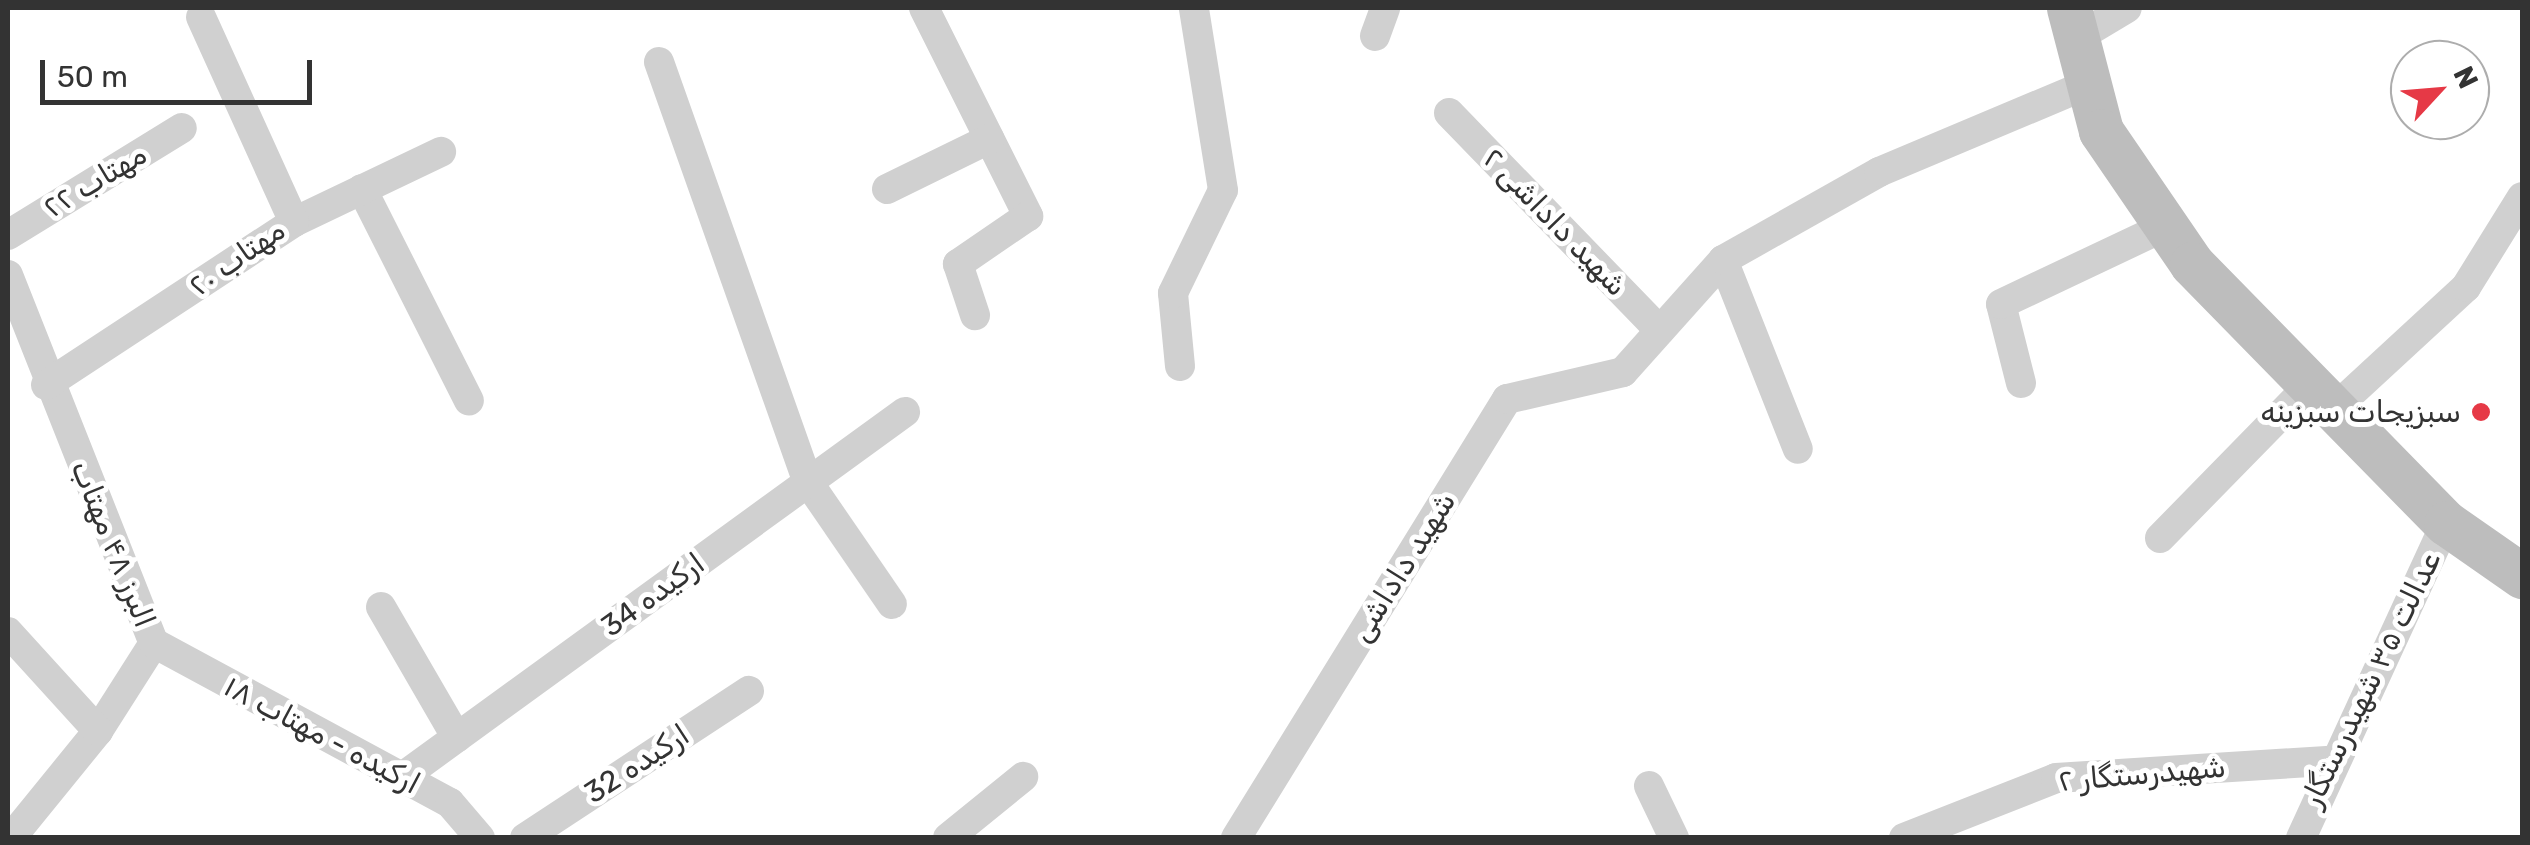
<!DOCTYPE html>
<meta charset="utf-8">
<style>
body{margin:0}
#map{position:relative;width:2530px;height:845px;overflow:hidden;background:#fff;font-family:Rubik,Vazirmatn,sans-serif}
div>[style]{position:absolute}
.minor>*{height:30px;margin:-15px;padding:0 15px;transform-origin:15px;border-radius:15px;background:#d0d0d0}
.secondary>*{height:45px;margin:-22.5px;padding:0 22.5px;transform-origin:22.5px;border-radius:22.5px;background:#bdbdbd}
.dots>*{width:28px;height:28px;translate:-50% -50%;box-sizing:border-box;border:5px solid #fff;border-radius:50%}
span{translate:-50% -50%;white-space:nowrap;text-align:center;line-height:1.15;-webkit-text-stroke:10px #fff;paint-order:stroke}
.street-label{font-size:30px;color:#333}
.poi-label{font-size:30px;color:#333}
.right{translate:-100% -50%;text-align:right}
.frame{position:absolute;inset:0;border:10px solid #333;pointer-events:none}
.north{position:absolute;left:2390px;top:40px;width:100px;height:100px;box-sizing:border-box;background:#fff;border:2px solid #adadad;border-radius:50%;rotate:64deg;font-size:28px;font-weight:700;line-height:40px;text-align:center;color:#333}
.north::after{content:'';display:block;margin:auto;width:35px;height:45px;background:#e63946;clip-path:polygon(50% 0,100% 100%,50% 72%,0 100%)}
.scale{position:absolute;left:40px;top:60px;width:272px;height:45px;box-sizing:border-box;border:5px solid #333;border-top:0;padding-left:12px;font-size:30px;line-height:35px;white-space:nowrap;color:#333;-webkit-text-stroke:8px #fff;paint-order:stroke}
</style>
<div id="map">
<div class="minor">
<div style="left:924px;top:8px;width:233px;rotate:63.4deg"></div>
<div style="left:1028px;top:216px;width:85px;rotate:145.6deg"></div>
<div style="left:958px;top:264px;width:54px;rotate:71.6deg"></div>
<div style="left:1375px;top:36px;width:30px;rotate:-70deg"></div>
<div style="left:2077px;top:38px;width:58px;rotate:-31deg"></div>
<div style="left:659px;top:62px;width:446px;rotate:70.5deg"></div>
<div style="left:808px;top:482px;width:148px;rotate:55.5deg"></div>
<div style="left:1449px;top:113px;width:303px;rotate:45.9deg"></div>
<div style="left:362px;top:189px;width:237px;rotate:63.2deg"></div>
<div style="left:887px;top:189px;width:114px;rotate:-26.1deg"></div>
<div style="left:294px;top:222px;width:163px;rotate:-25.5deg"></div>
<div style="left:8px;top:235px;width:204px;rotate:-31.6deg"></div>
<div style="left:1723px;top:260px;width:203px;rotate:68.4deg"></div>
<div style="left:8px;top:275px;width:396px;rotate:68.4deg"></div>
<div style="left:154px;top:643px;width:104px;rotate:122.5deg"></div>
<div style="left:98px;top:731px;width:138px;rotate:129.1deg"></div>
<div style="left:1180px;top:366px;width:73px;rotate:-95.5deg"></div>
<div style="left:1173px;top:293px;width:114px;rotate:-64.1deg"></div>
<div style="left:1223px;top:190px;width:184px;rotate:-99.1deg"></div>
<div style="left:2021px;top:383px;width:81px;rotate:-104.2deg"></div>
<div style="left:2001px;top:304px;width:183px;rotate:-25.3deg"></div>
<div style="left:46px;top:385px;width:297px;rotate:-33.3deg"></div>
<div style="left:294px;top:222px;width:225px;rotate:-114.4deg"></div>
<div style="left:2336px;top:407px;width:177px;rotate:-42.7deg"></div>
<div style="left:2466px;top:287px;width:106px;rotate:-58.1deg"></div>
<div style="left:2160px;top:538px;width:217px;rotate:-45.6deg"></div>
<div style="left:381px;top:607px;width:151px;rotate:59.9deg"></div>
<div style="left:8px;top:632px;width:134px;rotate:47.7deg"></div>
<div style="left:154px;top:643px;width:336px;rotate:28.4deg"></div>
<div style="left:450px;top:803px;width:46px;rotate:49.4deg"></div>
<div style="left:401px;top:778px;width:623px;rotate:-35.99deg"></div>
<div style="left:1649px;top:786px;width:58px;rotate:64.3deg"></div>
<div style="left:525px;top:838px;width:268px;rotate:-33.3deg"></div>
<div style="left:948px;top:838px;width:97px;rotate:-39.1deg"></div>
<div style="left:1236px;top:838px;width:516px;rotate:-58.31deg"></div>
<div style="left:1507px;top:399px;width:119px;rotate:-13.1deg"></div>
<div style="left:1623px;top:372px;width:150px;rotate:-48.2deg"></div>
<div style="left:1723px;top:260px;width:179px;rotate:-29.4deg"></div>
<div style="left:1879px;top:172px;width:227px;rotate:-22.8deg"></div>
<div style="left:1904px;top:838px;width:163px;rotate:-21.5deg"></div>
<div style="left:2056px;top:778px;width:275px;rotate:-3.6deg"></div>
<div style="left:2301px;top:838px;width:347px;rotate:-65.3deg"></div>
</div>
<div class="secondary">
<div style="left:2069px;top:8px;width:127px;rotate:75.4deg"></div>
<div style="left:2101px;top:131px;width:161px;rotate:55.6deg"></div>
<div style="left:2192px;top:264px;width:363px;rotate:45.6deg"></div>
<div style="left:2446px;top:523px;width:93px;rotate:34.9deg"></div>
</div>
<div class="dots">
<div style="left:2481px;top:412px;background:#e63946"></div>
</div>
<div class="street-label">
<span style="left:95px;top:181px;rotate:-31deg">مهتاب ۲۲</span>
<span style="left:1555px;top:222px;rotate:46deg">شهید داداشی ۲</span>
<span style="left:237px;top:258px;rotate:-35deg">مهتاب ۲۰</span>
<span style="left:113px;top:544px;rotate:68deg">البرز ۴۸ مهتاب</span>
<span style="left:1403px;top:567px;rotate:-58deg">شهید داداشی</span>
<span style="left:653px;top:595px;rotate:-36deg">ارکیده 34</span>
<span style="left:2371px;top:679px;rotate:-64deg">عدالت ۳۵ شهیدرستگار</span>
<span style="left:322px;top:735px;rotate:28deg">ارکیده - مهتاب ۱۸</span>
<span style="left:637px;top:764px;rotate:-33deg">ارکیده 32</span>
<span style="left:2142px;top:774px;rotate:-5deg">شهیدرستگار ۲</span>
</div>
<div class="poi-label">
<span class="right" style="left:2461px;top:412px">سبزیجات سبزینه</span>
</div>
<div class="frame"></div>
<div class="north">N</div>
<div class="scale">50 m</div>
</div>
